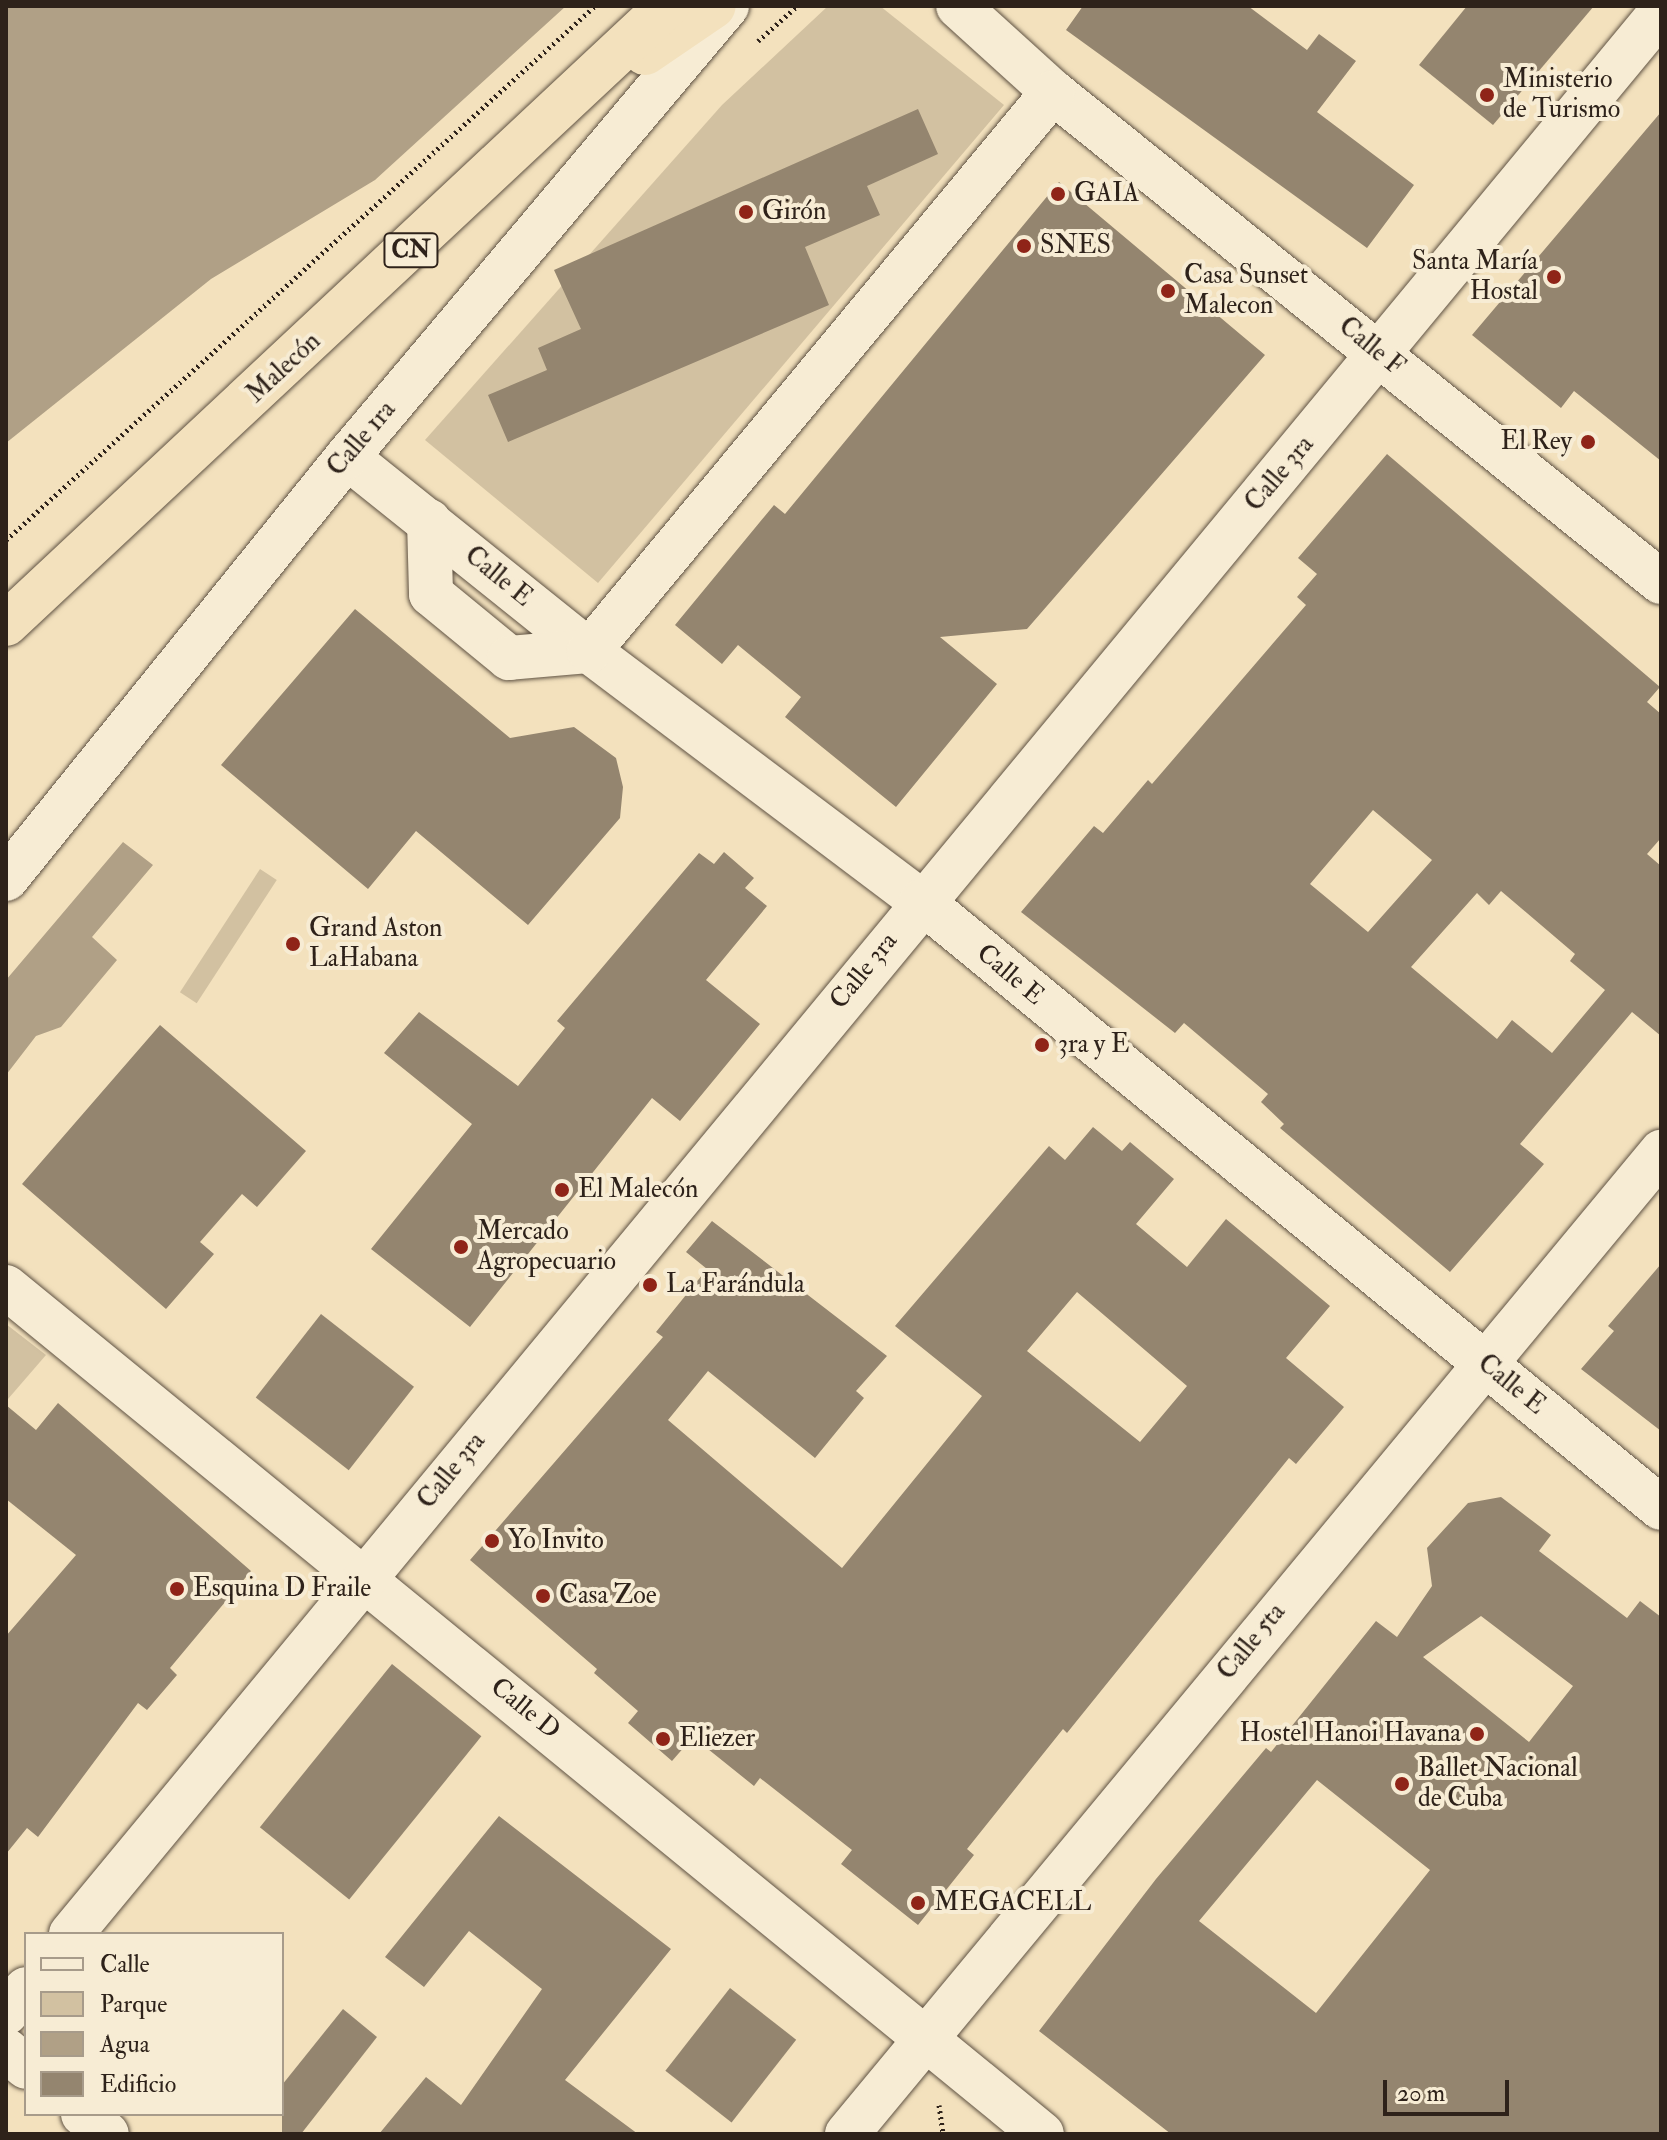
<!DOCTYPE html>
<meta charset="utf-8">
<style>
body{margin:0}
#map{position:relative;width:1667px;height:2140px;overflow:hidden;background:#f3e1bd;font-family:"IM FELL Double Pica",serif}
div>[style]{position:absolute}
.green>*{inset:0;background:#d2c1a1;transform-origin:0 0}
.water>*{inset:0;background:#b0a086}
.building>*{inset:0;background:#94856f;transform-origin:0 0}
.path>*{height:5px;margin-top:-2.5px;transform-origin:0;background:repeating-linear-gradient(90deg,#2e221a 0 2px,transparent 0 6px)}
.roads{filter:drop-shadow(0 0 2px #5f5243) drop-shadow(0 0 2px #5f5243)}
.minor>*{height:44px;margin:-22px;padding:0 22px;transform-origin:22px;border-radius:22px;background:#f7ecd4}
.highway>*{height:44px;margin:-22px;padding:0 22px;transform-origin:22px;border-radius:22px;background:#f3e1bd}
.dots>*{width:22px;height:22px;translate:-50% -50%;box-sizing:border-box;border:4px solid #f7ecd4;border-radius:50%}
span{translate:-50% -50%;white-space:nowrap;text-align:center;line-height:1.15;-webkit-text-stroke:8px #f7ecd4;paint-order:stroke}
.shield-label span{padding:2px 6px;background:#f7ecd4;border:2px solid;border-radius:6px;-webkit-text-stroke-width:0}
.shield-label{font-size:24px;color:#2e221a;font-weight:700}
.poi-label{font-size:26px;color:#2e221a}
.left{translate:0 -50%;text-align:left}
.right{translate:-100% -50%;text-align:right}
.street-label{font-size:26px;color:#2e221a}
.frame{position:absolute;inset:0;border:8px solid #2e221a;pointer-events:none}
.legend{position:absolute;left:24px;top:1932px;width:260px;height:184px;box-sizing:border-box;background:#f7ecd4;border:2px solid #a79b8a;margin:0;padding:10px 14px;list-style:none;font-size:24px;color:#2e221a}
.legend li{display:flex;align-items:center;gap:16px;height:40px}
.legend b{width:40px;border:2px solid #a79b8a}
.scale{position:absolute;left:1383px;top:2080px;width:126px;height:36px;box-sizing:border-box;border:4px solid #2e221a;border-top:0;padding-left:10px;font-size:24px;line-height:28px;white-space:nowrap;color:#2e221a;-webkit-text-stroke:6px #f7ecd4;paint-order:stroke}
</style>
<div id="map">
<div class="green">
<div style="clip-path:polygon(828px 6px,880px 6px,1004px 105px,598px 583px,425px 440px,722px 105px)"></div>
<div style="left:260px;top:869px;width:20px;height:147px;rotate:33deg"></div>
<div style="clip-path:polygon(6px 1324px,46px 1355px,8px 1399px,6px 1397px)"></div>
</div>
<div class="water">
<div style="clip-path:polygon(6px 6px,566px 6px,375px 180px,211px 279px,6px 443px)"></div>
<div style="clip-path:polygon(123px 842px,153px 865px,92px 937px,117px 960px,61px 1027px,36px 1036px,6px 1075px,6px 980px)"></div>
</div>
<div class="building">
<div style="clip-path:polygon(1083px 6px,1248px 6px,1307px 50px,1319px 34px,1356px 61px,1317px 112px,1414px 185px,1367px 248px,1066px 30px)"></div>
<div style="clip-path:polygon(1467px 6px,1594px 6px,1493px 125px,1419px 65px)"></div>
<div style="clip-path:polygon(918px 109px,938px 154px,867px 186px,880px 215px,805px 247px,829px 305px,508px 442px,488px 395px,547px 370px,538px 348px,581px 329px,554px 270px)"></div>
<div style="clip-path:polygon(1661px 112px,1661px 461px,1574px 391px,1561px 408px,1472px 335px)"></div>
<div style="clip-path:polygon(1059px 182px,1265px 355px,1027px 629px,940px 637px,997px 684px,896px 807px,785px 717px,801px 697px,738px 645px,722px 664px,675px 625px,774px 505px,785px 514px)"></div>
<div style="clip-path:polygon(evenodd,1387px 454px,1660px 687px,1647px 702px,1661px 714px,1661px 838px,1647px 854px,1661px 866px,1661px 1036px,1632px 1012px,1520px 1144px,1544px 1164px,1450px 1272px,1280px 1128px,1284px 1124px,1261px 1102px,1268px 1094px,1184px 1023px,1175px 1033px,1021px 912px,1094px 826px,1103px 833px,1148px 780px,1152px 784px,1306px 605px,1297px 597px,1317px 574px,1298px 558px,1387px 454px,1373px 810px,1432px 860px,1368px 932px,1310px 884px,1373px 810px,1387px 454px,1501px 891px,1575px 954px,1570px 961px,1605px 990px,1552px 1053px,1512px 1020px,1497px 1039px,1411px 967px,1477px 893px,1489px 905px,1501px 891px)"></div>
<div style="clip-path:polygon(355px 609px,510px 738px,574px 727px,616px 758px,623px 787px,620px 818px,528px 925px,416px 831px,368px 889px,221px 765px)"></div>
<div style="clip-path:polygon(724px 852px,754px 878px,745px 888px,767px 906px,706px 980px,760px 1024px,680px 1121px,652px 1098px,470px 1327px,371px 1249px,472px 1124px,384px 1053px,419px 1012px,518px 1086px,565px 1028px,557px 1021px,699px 853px,714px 864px)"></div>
<div style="clip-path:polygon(160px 1025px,306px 1151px,257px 1207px,242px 1194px,200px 1242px,214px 1254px,166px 1309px,22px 1184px)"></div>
<div style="clip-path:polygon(evenodd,1093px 1127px,1122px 1151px,1130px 1142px,1174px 1179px,1136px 1224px,1187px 1267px,1226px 1219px,1330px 1306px,1286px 1358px,1344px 1407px,1296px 1464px,1289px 1458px,1067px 1733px,1063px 1729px,967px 1849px,974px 1855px,918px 1925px,841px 1864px,852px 1850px,760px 1778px,754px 1786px,693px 1737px,672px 1761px,628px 1723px,638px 1711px,594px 1673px,597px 1669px,470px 1560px,663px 1337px,656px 1332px,707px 1269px,686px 1252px,712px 1221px,887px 1356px,856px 1391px,864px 1398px,815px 1458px,708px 1371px,668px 1420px,842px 1568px,982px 1396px,895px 1326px,1049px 1146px,1065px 1160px,1093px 1127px,1077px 1292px,1187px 1386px,1140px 1442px,1027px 1351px,1077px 1292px)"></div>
<div style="clip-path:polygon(1661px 1264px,1661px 1431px,1581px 1369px,1614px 1331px,1608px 1326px)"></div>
<div style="left:321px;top:1314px;width:118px;height:106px;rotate:38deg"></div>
<div style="clip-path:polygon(58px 1403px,251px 1571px,170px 1668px,177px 1675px,147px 1710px,138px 1703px,38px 1837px,27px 1828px,6px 1854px,6px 1636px,76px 1555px,6px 1499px,6px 1405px,36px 1430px)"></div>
<div style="clip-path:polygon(evenodd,1501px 1497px,1551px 1535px,1539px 1551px,1627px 1618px,1640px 1601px,1661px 1617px,1661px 2134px,1171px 2134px,1039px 2031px,1156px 1879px,1266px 1748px,1271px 1752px,1376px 1621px,1397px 1637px,1432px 1586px,1427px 1548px,1468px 1503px,1501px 1497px,1481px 1616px,1573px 1686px,1529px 1742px,1423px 1657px,1481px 1616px,1501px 1497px,1317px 1780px,1430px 1870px,1316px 2013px,1199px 1921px,1317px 1780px)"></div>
<div style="left:392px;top:1664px;width:115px;height:210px;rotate:39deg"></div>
<div style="clip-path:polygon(499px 1816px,671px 1949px,565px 2080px,638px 2134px,379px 2134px,426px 2077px,461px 2105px,542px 1989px,469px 1931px,424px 1987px,385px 1957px)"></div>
<div style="left:730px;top:1988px;width:84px;height:105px;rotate:38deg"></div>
<div style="clip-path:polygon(343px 2009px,377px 2037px,301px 2134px,282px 2134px,282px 2085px)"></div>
</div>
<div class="path">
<div style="left:758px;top:41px;width:52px;rotate:-41.9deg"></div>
<div style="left:6px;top:540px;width:795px;rotate:-42.2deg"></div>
<div style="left:939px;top:2105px;width:29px;rotate:82deg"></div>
</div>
<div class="roads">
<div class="minor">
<div style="left:958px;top:6px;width:128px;rotate:42.2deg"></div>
<div style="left:1053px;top:92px;width:781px;rotate:38.87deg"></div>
<div style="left:347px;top:457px;width:310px;rotate:38.7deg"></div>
<div style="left:589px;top:651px;width:416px;rotate:37deg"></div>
<div style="left:921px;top:901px;width:957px;rotate:39.36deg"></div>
<div style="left:429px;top:521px;width:73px;rotate:88.4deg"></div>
<div style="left:431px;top:594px;width:101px;rotate:39.4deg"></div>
<div style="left:509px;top:658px;width:80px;rotate:-5deg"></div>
<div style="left:589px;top:651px;width:726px;rotate:-50.31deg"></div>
<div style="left:6px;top:879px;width:543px;rotate:-51.06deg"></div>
<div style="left:347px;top:457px;width:590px;rotate:-49.88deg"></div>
<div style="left:6px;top:1287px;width:1338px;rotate:39.27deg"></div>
<div style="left:71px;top:1934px;width:2494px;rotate:-50.4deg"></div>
<div style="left:6px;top:2013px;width:31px;rotate:-50deg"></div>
<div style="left:6px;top:2050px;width:26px;rotate:40deg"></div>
<div style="left:83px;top:2114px;width:31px;rotate:40deg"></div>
<div style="left:847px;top:2134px;width:1276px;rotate:-50.34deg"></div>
</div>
<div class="highway">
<div style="left:645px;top:53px;width:83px;rotate:-34.3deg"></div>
<div style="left:6px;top:624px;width:905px;rotate:-43.07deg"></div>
</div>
</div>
<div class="dots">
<div style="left:1487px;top:95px;background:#8f2418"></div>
<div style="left:1058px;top:194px;background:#8f2418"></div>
<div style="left:746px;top:212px;background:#8f2418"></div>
<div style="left:1024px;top:246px;background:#8f2418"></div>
<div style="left:1554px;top:277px;background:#8f2418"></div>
<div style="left:1168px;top:291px;background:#8f2418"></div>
<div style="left:1588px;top:442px;background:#8f2418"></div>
<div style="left:293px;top:944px;background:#8f2418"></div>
<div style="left:1042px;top:1045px;background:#8f2418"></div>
<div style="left:562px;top:1190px;background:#8f2418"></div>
<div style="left:461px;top:1247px;background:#8f2418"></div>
<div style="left:650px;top:1285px;background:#8f2418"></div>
<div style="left:492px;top:1541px;background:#8f2418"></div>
<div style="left:177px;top:1589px;background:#8f2418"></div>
<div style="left:543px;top:1596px;background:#8f2418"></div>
<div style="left:1477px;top:1734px;background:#8f2418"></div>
<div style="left:663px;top:1739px;background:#8f2418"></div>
<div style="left:1402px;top:1784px;background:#8f2418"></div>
<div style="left:918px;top:1903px;background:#8f2418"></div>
</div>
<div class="shield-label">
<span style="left:411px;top:250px">CN</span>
</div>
<div class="poi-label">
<span class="left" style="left:1503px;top:95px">Ministerio<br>de Turismo</span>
<span class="left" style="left:1074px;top:194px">GAIA</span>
<span class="left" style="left:762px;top:212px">Girón</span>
<span class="left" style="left:1040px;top:246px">SNES</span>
<span class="right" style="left:1538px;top:277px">Santa María<br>Hostal</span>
<span class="left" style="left:1184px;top:291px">Casa Sunset<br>Malecon</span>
<span class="right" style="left:1572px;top:442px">El Rey</span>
<span class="left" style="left:309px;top:944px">Grand Aston<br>LaHabana</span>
<span class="left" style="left:1058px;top:1045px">3ra y E</span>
<span class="left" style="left:578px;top:1190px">El Malecón</span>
<span class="left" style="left:477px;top:1247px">Mercado<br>Agropecuario</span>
<span class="left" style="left:666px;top:1285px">La Farándula</span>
<span class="left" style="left:508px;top:1541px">Yo Invito</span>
<span class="left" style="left:193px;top:1589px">Esquina D Fraile</span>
<span class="left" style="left:559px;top:1596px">Casa Zoe</span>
<span class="right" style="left:1461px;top:1734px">Hostel Hanoi Havana</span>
<span class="left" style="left:679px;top:1739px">Eliezer</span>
<span class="left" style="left:1418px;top:1784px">Ballet Nacional<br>de Cuba</span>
<span class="left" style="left:934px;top:1903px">MEGACELL</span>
</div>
<div class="street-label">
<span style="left:1371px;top:347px;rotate:39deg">Calle F</span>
<span style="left:284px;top:368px;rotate:-43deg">Malecón</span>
<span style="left:362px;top:439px;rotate:-50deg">Calle 1ra</span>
<span style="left:1280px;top:474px;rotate:-50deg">Calle 3ra</span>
<span style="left:498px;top:577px;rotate:39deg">Calle E</span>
<span style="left:864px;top:971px;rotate:-51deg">Calle 3ra</span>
<span style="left:1010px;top:975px;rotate:40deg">Calle E</span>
<span style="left:1511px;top:1385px;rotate:39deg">Calle E</span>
<span style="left:452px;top:1471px;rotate:-51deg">Calle 3ra</span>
<span style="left:1252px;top:1642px;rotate:-51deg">Calle 5ta</span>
<span style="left:525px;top:1709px;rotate:39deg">Calle D</span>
</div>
<div class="frame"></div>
<ul class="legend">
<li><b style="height:10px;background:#f7ecd4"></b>Calle</li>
<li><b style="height:22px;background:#d2c1a1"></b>Parque</li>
<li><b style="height:22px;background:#b0a086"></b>Agua</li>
<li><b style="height:22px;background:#94856f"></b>Edificio</li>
</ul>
<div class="scale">20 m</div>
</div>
